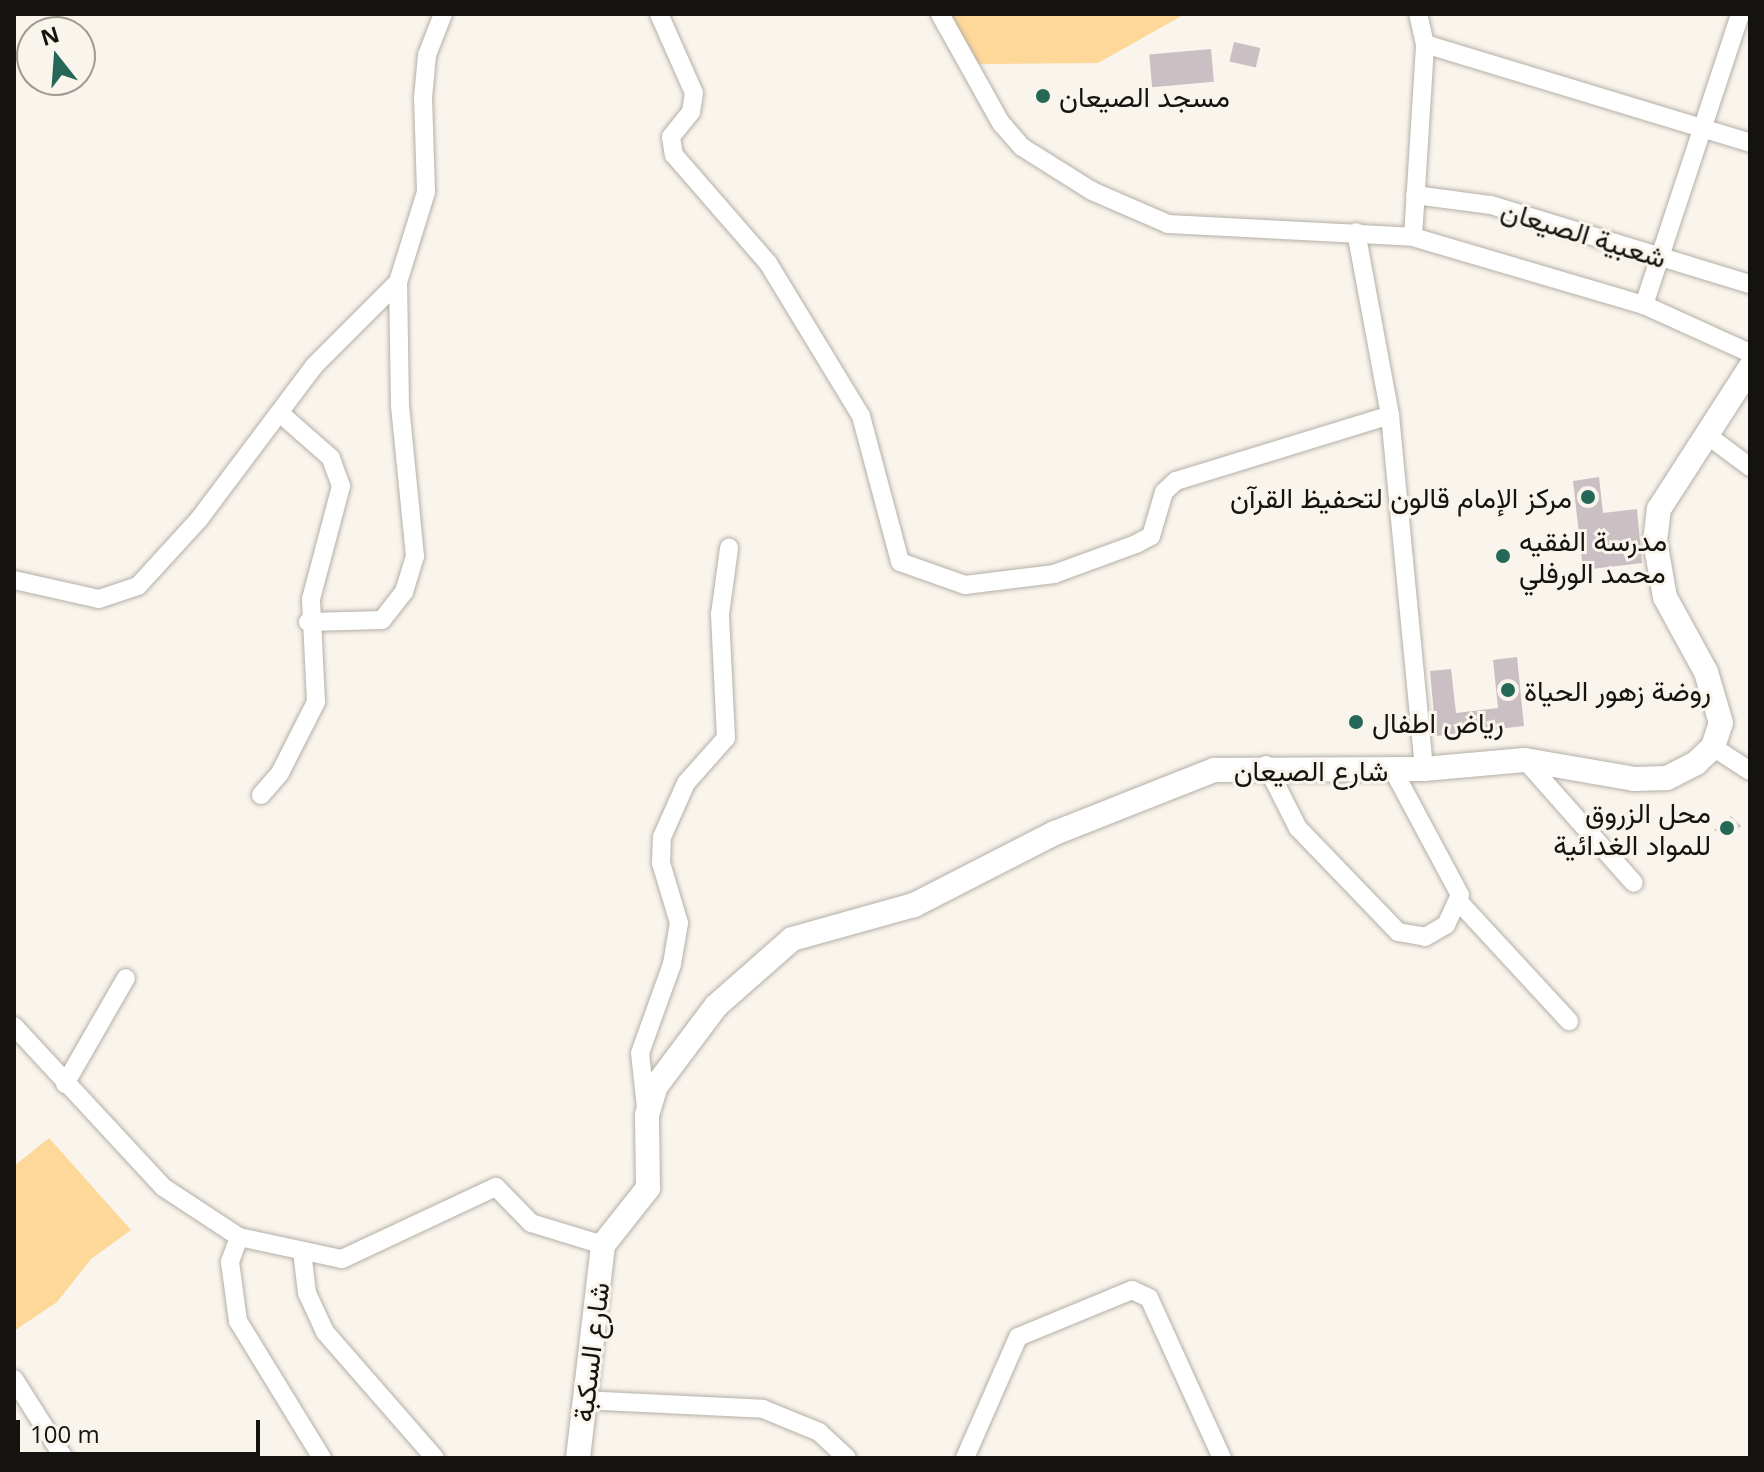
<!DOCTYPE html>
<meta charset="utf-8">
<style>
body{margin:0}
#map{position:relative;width:1764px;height:1472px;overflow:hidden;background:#f9f4ec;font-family:"Open Sans",Vazirmatn,sans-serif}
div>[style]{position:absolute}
.green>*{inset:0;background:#fdd899}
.building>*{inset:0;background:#cabfc3;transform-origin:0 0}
.roads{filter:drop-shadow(0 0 2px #b4afa7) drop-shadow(0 0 2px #b4afa7)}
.street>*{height:18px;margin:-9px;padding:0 9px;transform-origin:9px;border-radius:9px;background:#fff}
.secondary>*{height:24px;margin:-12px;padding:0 12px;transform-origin:12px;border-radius:12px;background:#fff}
.dots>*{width:22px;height:22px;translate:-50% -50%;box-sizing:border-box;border:4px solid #f9f4ec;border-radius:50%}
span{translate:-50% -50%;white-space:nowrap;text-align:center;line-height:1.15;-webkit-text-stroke:6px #f9f4ec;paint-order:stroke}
.poi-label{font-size:28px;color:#151310}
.left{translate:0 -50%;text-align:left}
.right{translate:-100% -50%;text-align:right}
.street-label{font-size:28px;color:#151310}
.frame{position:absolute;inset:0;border:16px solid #151310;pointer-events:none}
.north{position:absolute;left:16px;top:16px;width:80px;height:80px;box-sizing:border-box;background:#f9f4ec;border:2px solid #9e9a94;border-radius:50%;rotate:343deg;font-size:22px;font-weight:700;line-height:32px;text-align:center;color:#151310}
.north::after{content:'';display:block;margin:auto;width:28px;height:36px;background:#266857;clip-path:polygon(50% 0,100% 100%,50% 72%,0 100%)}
.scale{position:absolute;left:16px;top:1420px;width:244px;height:36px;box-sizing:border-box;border:4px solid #151310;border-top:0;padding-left:10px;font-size:24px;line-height:28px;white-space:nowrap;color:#151310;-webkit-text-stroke:6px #f9f4ec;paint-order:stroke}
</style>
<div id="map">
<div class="green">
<div style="clip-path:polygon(948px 14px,1185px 14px,1098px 63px,977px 64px)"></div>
<div style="clip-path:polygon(49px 1138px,131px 1230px,91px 1259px,57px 1302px,14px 1331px,14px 1166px)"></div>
</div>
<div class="building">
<div style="left:1234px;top:42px;width:27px;height:20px;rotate:13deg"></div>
<div style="left:1211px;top:49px;width:33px;height:62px;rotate:85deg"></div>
<div style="clip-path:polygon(1599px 477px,1603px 513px,1637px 509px,1642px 563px,1583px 570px,1573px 481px)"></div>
<div style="clip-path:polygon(1517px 657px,1524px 726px,1436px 736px,1430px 671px,1451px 669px,1456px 713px,1498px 708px,1493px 660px)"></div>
<div style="clip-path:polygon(1731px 816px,1741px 826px,1729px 837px,1714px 830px)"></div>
</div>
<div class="roads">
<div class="street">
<div style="left:659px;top:14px;width:86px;rotate:66.1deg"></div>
<div style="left:694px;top:93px;width:19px;rotate:99deg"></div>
<div style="left:691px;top:112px;width:32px;rotate:129deg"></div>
<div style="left:671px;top:137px;width:18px;rotate:81deg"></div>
<div style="left:674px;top:155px;width:143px;rotate:49deg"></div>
<div style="left:768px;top:263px;width:179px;rotate:58.7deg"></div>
<div style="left:861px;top:416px;width:151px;rotate:75deg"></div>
<div style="left:900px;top:562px;width:69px;rotate:19.5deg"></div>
<div style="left:965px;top:585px;width:90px;rotate:-7deg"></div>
<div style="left:1054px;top:574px;width:87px;rotate:-20.1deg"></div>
<div style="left:1136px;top:544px;width:17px;rotate:-28deg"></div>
<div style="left:1151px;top:536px;width:46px;rotate:-73.5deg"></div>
<div style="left:1164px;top:492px;width:16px;rotate:-43deg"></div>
<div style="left:1176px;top:481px;width:224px;rotate:-17.1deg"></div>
<div style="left:1390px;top:415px;width:186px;rotate:-100.5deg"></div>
<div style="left:940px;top:14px;width:125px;rotate:60.8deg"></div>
<div style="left:1001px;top:123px;width:32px;rotate:49deg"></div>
<div style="left:1022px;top:147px;width:83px;rotate:32.2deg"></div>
<div style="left:1092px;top:191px;width:83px;rotate:23.5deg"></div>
<div style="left:1168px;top:224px;width:245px;rotate:3deg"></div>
<div style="left:1413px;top:237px;width:241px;rotate:16.4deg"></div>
<div style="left:1644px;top:305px;width:116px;rotate:24.4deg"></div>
<div style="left:1425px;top:44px;width:340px;rotate:16.9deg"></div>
<div style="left:1415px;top:195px;width:77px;rotate:7.5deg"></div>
<div style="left:1491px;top:205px;width:271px;rotate:17deg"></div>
<div style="left:1413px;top:237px;width:193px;rotate:-86.4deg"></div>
<div style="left:1425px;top:44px;width:31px;rotate:-103deg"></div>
<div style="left:1644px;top:305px;width:306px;rotate:-71.7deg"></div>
<div style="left:1390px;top:415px;width:356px;rotate:84.5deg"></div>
<div style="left:1707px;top:435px;width:54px;rotate:36.7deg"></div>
<div style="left:14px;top:580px;width:87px;rotate:12.6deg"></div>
<div style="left:99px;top:599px;width:41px;rotate:-18.4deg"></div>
<div style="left:138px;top:586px;width:92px;rotate:-47.6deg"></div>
<div style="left:200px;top:518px;width:190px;rotate:-53.1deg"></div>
<div style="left:314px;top:366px;width:119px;rotate:-45deg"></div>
<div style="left:398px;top:282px;width:94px;rotate:-72.7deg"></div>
<div style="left:426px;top:192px;width:94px;rotate:-91.8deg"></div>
<div style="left:423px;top:98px;width:43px;rotate:-84.7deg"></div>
<div style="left:427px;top:55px;width:44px;rotate:-68.7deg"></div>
<div style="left:308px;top:622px;width:74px;rotate:-1.5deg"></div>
<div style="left:382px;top:620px;width:36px;rotate:-52deg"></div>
<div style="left:404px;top:592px;width:38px;rotate:-73deg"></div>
<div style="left:415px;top:556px;width:151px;rotate:-95.7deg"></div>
<div style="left:400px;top:406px;width:124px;rotate:-90.9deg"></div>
<div style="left:1713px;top:747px;width:44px;rotate:33deg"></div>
<div style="left:1525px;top:760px;width:164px;rotate:48.5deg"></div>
<div style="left:1266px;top:765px;width:71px;rotate:63.1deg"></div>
<div style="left:1298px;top:828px;width:144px;rotate:46.1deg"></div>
<div style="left:1398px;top:932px;width:27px;rotate:10deg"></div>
<div style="left:1425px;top:937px;width:24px;rotate:-30deg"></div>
<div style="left:1446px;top:925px;width:33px;rotate:-65deg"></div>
<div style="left:1460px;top:895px;width:142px;rotate:-118.2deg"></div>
<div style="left:261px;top:795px;width:29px;rotate:-49deg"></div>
<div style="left:280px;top:773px;width:80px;rotate:-63.1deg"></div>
<div style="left:316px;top:702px;width:103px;rotate:-92.8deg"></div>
<div style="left:311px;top:599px;width:117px;rotate:-75.1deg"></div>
<div style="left:341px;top:486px;width:30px;rotate:-110deg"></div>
<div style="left:331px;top:458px;width:67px;rotate:-138.7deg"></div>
<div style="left:1460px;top:903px;width:161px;rotate:47.3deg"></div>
<div style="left:14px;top:1026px;width:219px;rotate:47.2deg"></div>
<div style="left:163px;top:1187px;width:91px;rotate:33.3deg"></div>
<div style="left:239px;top:1237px;width:105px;rotate:12.1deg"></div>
<div style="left:342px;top:1259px;width:170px;rotate:-25.1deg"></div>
<div style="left:496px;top:1187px;width:50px;rotate:45.8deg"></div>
<div style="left:531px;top:1223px;width:75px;rotate:17deg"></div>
<div style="left:65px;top:1084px;width:122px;rotate:-60.1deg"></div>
<div style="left:646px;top:1108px;width:55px;rotate:-96.2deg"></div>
<div style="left:640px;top:1053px;width:95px;rotate:-70.2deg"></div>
<div style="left:672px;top:964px;width:42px;rotate:-80.3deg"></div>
<div style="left:679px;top:923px;width:63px;rotate:-106.7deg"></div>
<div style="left:661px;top:863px;width:26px;rotate:-88deg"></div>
<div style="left:662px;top:837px;width:59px;rotate:-66deg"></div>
<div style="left:686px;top:783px;width:60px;rotate:-48.4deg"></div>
<div style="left:726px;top:738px;width:124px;rotate:-92.8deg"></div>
<div style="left:720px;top:614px;width:67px;rotate:-82.2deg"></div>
<div style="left:239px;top:1237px;width:27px;rotate:110deg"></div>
<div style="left:230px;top:1262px;width:60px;rotate:82.3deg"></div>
<div style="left:238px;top:1321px;width:161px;rotate:58.5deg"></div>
<div style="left:302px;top:1251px;width:42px;rotate:83.2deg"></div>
<div style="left:307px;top:1293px;width:43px;rotate:65.2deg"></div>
<div style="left:325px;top:1332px;width:167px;rotate:48.9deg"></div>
<div style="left:14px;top:1379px;width:93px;rotate:57.7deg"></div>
<div style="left:582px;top:1400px;width:181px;rotate:2.8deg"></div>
<div style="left:763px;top:1409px;width:61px;rotate:22.3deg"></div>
<div style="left:819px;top:1432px;width:38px;rotate:43deg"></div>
<div style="left:965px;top:1458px;width:132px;rotate:-66.3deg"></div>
<div style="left:1018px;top:1337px;width:123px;rotate:-22.4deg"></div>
<div style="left:1132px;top:1290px;width:19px;rotate:25deg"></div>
<div style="left:1149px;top:1298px;width:176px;rotate:65.5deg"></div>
</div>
<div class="secondary">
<div style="left:578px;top:1458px;width:214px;rotate:-83.3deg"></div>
<div style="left:603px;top:1245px;width:73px;rotate:-51.7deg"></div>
<div style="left:648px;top:1188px;width:73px;rotate:-90.8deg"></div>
<div style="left:647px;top:1115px;width:30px;rotate:-73deg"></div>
<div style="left:656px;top:1086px;width:100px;rotate:-53.1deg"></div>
<div style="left:716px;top:1006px;width:101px;rotate:-41.4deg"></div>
<div style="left:792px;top:939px;width:127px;rotate:-15.6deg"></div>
<div style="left:914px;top:905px;width:158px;rotate:-27.1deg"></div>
<div style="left:1055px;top:833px;width:171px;rotate:-21.6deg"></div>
<div style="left:1214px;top:770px;width:210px;rotate:-0.3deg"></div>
<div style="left:1424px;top:769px;width:101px;rotate:-5.1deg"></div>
<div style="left:1525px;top:760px;width:112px;rotate:9.8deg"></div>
<div style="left:1635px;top:779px;width:32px;rotate:-2deg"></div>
<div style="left:1667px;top:778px;width:33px;rotate:-27deg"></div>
<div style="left:1696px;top:763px;width:23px;rotate:-43deg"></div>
<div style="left:1713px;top:747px;width:25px;rotate:-72deg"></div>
<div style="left:1721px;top:723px;width:53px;rotate:-106.4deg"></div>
<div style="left:1706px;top:672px;width:85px;rotate:-118.7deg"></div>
<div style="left:1665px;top:597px;width:57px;rotate:-100.1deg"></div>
<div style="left:1655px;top:541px;width:32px;rotate:-83deg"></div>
<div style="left:1659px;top:509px;width:168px;rotate:-57.2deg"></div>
</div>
</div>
<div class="dots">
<div style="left:1043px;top:96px;background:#266857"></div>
<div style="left:1588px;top:497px;background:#266857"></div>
<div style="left:1503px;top:556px;background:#266857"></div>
<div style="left:1508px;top:690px;background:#266857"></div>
<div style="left:1356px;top:722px;background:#266857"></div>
<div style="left:1727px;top:828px;background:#266857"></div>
</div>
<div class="poi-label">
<span class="left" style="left:1059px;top:96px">مسجد الصيعان</span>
<span class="right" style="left:1572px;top:497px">مركز الإمام قالون لتحفيظ القرآن</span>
<span class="left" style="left:1519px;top:556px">مدرسة الفقيه<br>محمد الورفلي</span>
<span class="left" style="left:1524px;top:690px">روضة زهور الحياة</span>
<span class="left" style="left:1372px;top:722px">رياض اطفال</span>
<span class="right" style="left:1711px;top:828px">محل الزروق<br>للمواد الغدائية</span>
</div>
<div class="street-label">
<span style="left:1584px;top:233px;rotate:17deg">شعبية الصيعان</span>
<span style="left:1311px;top:770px">شارع الصيعان</span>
<span style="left:590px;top:1352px;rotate:-83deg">شارع السكبة</span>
</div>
<div class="frame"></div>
<div class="north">N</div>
<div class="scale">100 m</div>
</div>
